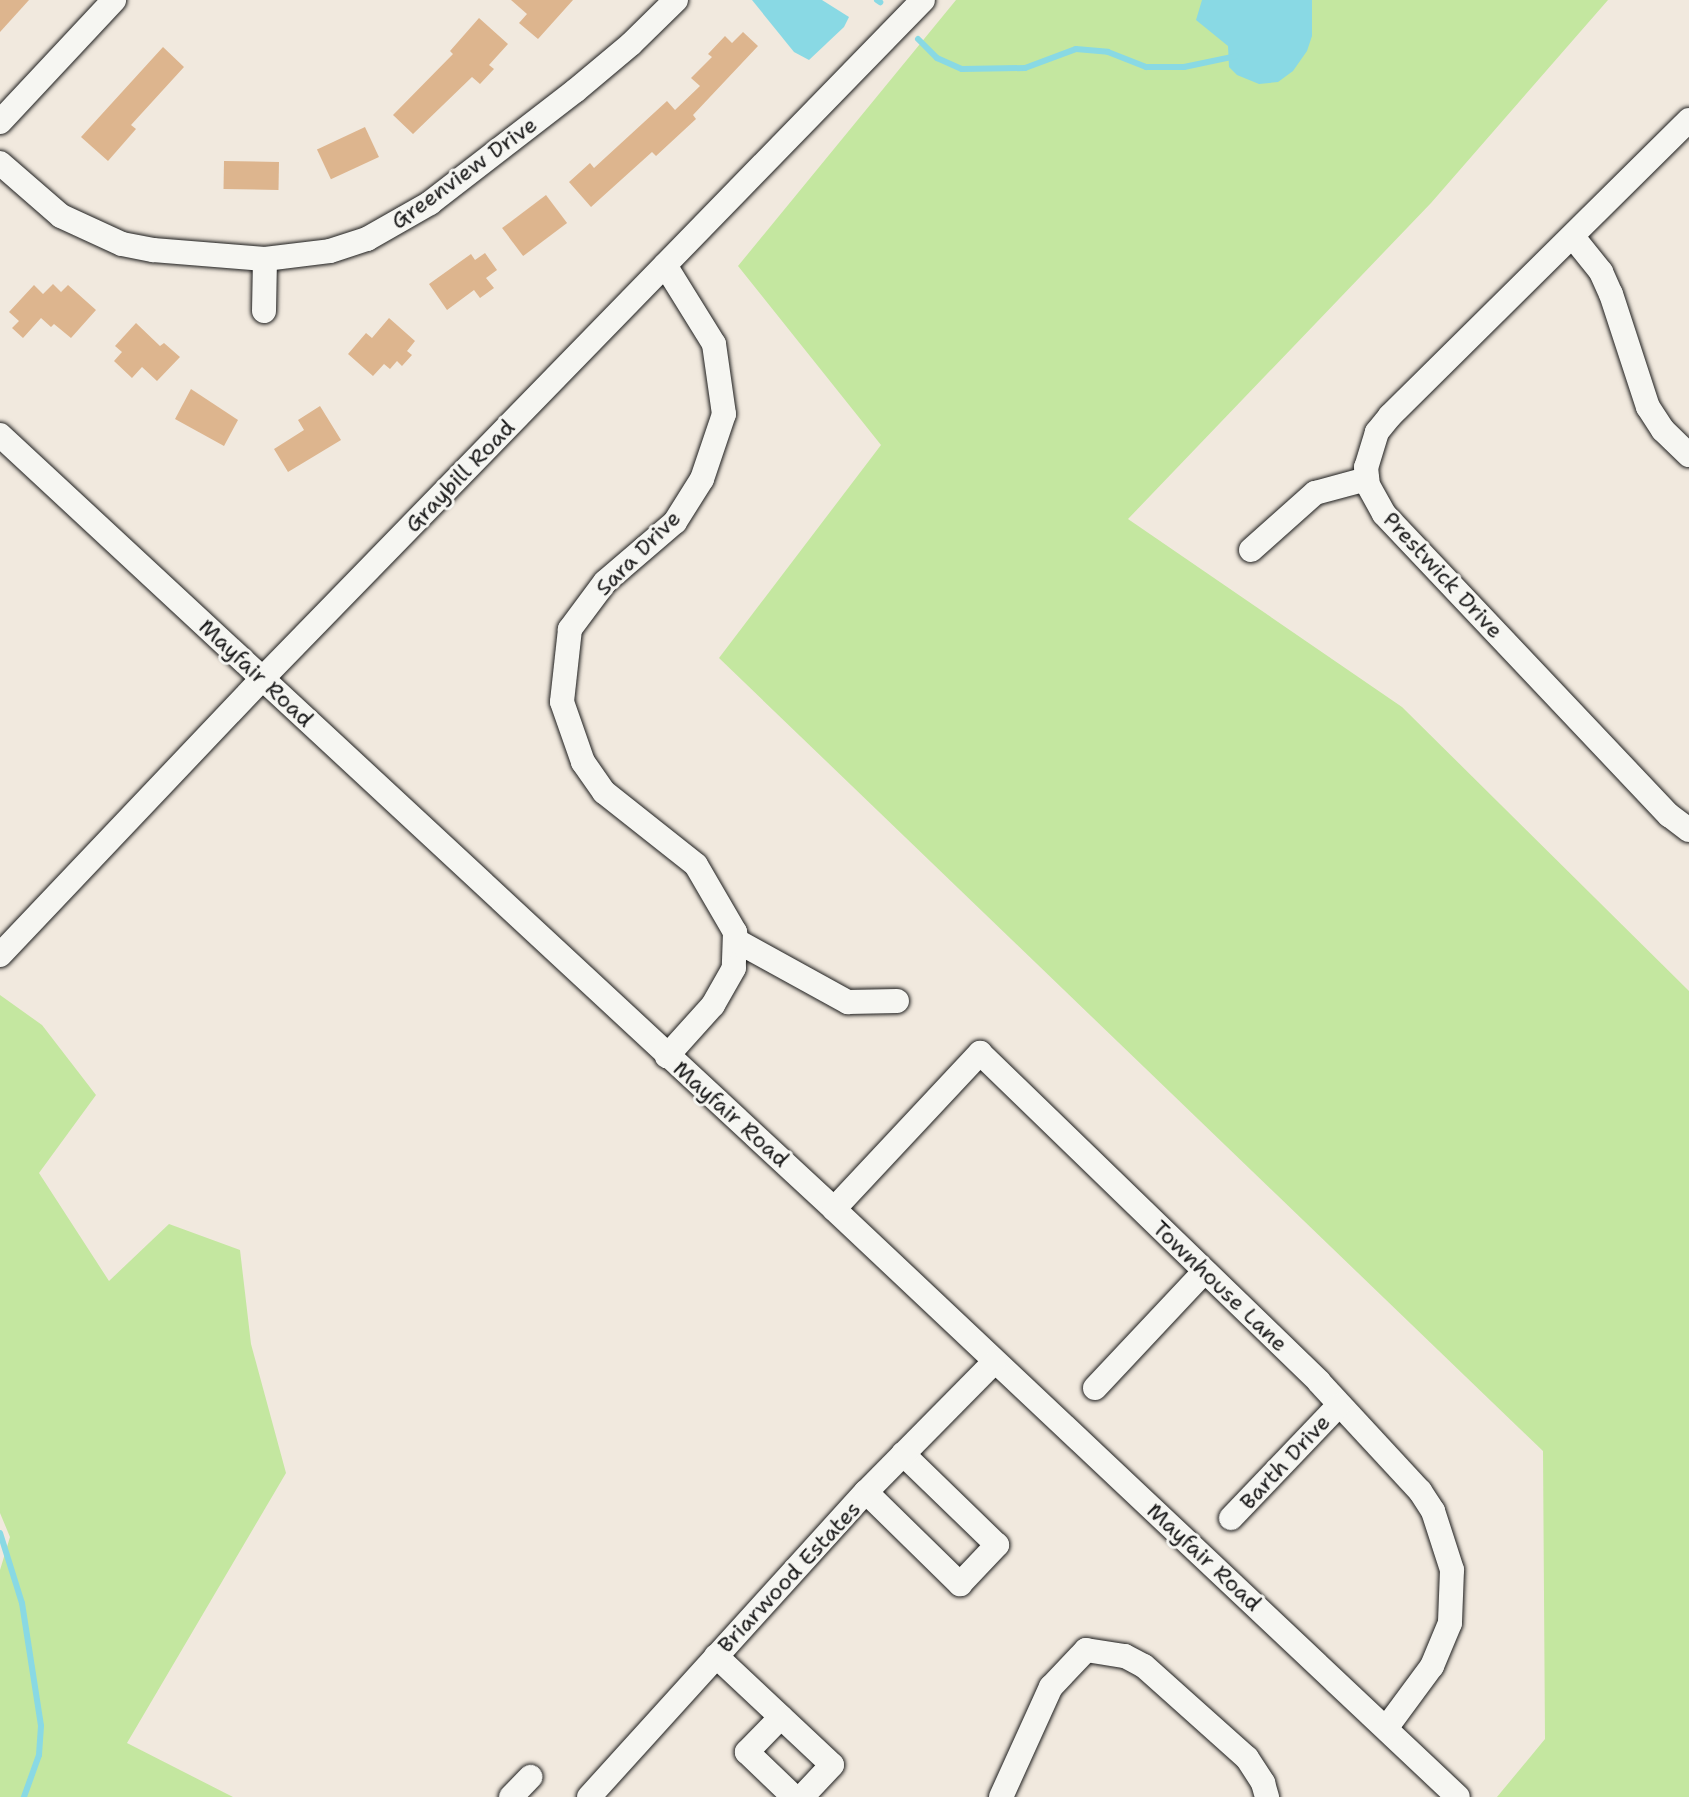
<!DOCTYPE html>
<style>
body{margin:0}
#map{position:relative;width:1689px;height:1797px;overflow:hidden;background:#f1e9de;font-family:"Shantell Sans",sans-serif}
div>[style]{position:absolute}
.green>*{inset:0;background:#c4e7a0}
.water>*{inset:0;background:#89d9e4}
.stream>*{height:6px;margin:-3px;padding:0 3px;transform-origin:3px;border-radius:3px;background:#89d9e4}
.building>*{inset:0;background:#ddb58e;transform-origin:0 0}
.roads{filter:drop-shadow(0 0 2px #1c1c1c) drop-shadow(0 0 2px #1c1c1c)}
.minor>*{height:24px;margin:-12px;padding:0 12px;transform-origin:12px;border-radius:12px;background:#f6f6f2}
span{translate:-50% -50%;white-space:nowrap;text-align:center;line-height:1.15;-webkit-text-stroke:6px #f6f6f2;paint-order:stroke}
.street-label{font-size:22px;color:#1c1c1c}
</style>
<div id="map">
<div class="green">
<div style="clip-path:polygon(956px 0,1608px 0,1431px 203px,1128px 519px,1402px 707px,1689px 991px,1689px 1797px,1497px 1797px,1545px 1739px,1543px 1451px,719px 658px,881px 445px,738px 266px)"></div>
<div style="clip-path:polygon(0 995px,42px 1025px,96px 1095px,39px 1173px,109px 1281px,169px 1224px,240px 1250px,251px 1344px,286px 1473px,127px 1743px,233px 1797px,0 1797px,0 1570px,10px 1537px,0 1513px)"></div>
</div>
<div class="water">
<div style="clip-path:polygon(752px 0,822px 0,849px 17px,844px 27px,809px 60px,794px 52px)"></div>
<div style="clip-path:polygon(1202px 0,1312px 0,1312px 36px,1307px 51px,1293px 71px,1278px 82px,1259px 84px,1237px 75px,1229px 67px,1228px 46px,1196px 20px)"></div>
</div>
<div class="stream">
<div style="left:877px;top:0;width:4px;rotate:34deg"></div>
<div style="left:918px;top:39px;width:27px;rotate:45deg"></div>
<div style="left:937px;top:58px;width:27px;rotate:24deg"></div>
<div style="left:962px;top:69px;width:63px;rotate:-0.9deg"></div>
<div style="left:1025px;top:68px;width:54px;rotate:-20.4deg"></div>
<div style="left:1076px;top:49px;width:32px;rotate:5deg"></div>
<div style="left:1108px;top:52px;width:41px;rotate:21.5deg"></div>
<div style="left:1146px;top:67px;width:38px"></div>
<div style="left:1184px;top:67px;width:53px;rotate:-11.9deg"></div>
<div style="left:0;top:1533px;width:73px;rotate:72.6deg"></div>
<div style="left:22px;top:1603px;width:124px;rotate:81.2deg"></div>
<div style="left:41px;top:1726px;width:29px;rotate:94deg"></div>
<div style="left:39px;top:1755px;width:45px;rotate:109.7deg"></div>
</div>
<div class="building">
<div style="clip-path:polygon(0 0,29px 0,0 32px)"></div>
<div style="clip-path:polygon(511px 0,573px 0,538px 39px,519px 23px,527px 14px)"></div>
<div style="clip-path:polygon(479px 18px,508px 44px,489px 65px,494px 69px,480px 84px,472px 77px,413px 134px,393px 115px,453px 54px,450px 51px)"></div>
<div style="clip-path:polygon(743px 32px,758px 46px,693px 115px,696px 119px,656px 156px,652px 152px,591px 207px,569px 182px,590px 163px,594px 168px,667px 101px,675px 110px,700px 86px,691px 78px,712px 57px,708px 54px,725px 36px,732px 43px)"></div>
<div style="clip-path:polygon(163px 47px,184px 67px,131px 125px,136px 129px,108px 161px,81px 137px)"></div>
<div style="left:365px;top:127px;width:33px;height:53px;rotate:65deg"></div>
<div style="left:224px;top:161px;width:55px;height:28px;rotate:1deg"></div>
<div style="left:546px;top:195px;width:35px;height:55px;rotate:53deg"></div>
<div style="clip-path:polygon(485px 253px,497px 270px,486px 278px,494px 288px,480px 298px,474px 290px,447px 310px,429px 284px,471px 254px,475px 260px)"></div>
<div style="clip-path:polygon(53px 284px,61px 292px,68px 285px,96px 310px,71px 338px,54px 324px,51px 327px,41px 318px,23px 338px,12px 328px,19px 321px,9px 312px,34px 285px,43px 294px)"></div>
<div style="clip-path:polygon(389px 318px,415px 341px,407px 351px,412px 355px,402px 366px,397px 361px,390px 369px,384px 364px,373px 376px,348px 354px,366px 333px,372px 338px)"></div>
<div style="clip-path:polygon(136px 323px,160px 346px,164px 343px,180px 357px,157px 381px,142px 367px,132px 378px,114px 361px,122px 352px,115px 346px)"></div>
<div style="clip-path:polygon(191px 389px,238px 420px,224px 446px,175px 419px)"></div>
<div style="clip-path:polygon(320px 406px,341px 440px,288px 472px,274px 449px,304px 430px,298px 420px)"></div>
</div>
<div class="roads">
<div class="minor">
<div style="left:1689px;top:120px;width:421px;rotate:135.3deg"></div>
<div style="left:1390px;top:416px;width:21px;rotate:129deg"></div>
<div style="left:1377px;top:432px;width:37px;rotate:107deg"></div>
<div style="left:1366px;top:467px;width:18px;rotate:84deg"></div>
<div style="left:1368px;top:485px;width:33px;rotate:61deg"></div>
<div style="left:1384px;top:514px;width:415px;rotate:46.6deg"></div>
<div style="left:1669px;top:815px;width:25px;rotate:37deg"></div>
<div style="left:0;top:122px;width:167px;rotate:-46.9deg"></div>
<div style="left:0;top:163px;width:81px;rotate:41deg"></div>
<div style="left:61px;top:216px;width:67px;rotate:24.7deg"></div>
<div style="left:122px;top:244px;width:32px;rotate:11deg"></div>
<div style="left:153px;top:250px;width:112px;rotate:4.6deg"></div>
<div style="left:265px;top:259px;width:65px;rotate:-7deg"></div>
<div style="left:330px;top:251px;width:39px;rotate:-18deg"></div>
<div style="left:367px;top:239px;width:73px;rotate:-29.7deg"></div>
<div style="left:430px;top:203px;width:183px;rotate:-37.7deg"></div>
<div style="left:575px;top:91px;width:73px;rotate:-40deg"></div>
<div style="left:631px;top:44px;width:63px;rotate:-44.4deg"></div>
<div style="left:1573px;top:237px;width:45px;rotate:51.3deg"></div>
<div style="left:1601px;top:272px;width:24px;rotate:66deg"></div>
<div style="left:1611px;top:294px;width:119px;rotate:71.9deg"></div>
<div style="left:1648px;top:407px;width:27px;rotate:57deg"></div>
<div style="left:1663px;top:430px;width:36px;rotate:44deg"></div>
<div style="left:665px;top:265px;width:93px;rotate:58.2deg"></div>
<div style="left:714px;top:344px;width:71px;rotate:81.9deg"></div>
<div style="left:724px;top:414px;width:69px;rotate:108.7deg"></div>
<div style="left:702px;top:479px;width:51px;rotate:122.1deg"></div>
<div style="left:675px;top:522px;width:92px;rotate:139.4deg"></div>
<div style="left:605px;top:582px;width:59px;rotate:126.7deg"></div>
<div style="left:570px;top:629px;width:73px;rotate:96.3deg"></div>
<div style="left:562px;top:702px;width:64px;rotate:70.7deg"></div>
<div style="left:583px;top:762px;width:37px;rotate:55deg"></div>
<div style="left:604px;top:792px;width:117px;rotate:38.4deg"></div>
<div style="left:696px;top:865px;width:78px;rotate:59.8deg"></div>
<div style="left:735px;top:932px;width:36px;rotate:92deg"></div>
<div style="left:734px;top:968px;width:43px;rotate:119.6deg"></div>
<div style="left:713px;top:1005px;width:69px;rotate:132deg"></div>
<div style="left:264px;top:311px;width:52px;rotate:-88.9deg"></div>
<div style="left:0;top:435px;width:1138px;rotate:42.86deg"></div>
<div style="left:834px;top:1209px;width:857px;rotate:43.3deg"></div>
<div style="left:1251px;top:550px;width:86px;rotate:-41.7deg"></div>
<div style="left:1315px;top:493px;width:54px;rotate:-15.1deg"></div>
<div style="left:735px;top:940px;width:129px;rotate:28.8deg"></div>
<div style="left:848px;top:1002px;width:49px;rotate:-1.2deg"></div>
<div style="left:0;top:955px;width:382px;rotate:-46.5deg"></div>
<div style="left:263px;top:678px;width:946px;rotate:-45.77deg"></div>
<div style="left:834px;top:1209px;width:214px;rotate:-46.9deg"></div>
<div style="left:980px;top:1053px;width:472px;rotate:44.1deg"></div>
<div style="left:1319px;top:1382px;width:149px;rotate:47.2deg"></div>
<div style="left:1420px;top:1491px;width:24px;rotate:57deg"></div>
<div style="left:1433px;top:1511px;width:62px;rotate:72.1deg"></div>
<div style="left:1452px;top:1570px;width:53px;rotate:92.2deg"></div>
<div style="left:1450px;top:1623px;width:47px;rotate:112.7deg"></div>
<div style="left:1432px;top:1666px;width:76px;rotate:126.4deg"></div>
<div style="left:1095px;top:1388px;width:159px;rotate:-46.8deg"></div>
<div style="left:866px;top:1492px;width:132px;rotate:44.4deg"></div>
<div style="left:960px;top:1584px;width:54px;rotate:-46.5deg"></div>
<div style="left:997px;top:1545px;width:131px;rotate:-135.9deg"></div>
<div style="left:1231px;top:1518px;width:155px;rotate:-46.3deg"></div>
<div style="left:716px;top:1656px;width:159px;rotate:43.2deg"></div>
<div style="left:832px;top:1765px;width:44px;rotate:133.2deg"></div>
<div style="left:781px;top:1717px;width:49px;rotate:134.2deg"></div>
<div style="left:747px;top:1752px;width:65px;rotate:43.8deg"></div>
<div style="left:511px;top:1797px;width:28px;rotate:-46deg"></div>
<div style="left:589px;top:1797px;width:412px;rotate:-47.8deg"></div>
<div style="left:866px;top:1492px;width:182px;rotate:-45.4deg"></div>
<div style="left:1001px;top:1797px;width:121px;rotate:-65.6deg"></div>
<div style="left:1051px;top:1687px;width:51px;rotate:-46.6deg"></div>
<div style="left:1086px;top:1650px;width:39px;rotate:9deg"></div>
<div style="left:1125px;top:1656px;width:21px;rotate:28deg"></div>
<div style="left:1144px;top:1666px;width:138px;rotate:41.8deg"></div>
<div style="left:1247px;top:1758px;width:30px;rotate:57deg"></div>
<div style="left:1263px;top:1783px;width:15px;rotate:74deg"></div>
</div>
</div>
<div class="street-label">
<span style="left:464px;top:173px;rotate:-36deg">Greenview Drive</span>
<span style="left:460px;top:476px;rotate:-46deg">Graybill Road</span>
<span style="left:638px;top:553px;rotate:-45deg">Sara Drive</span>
<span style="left:1443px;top:575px;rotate:47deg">Prestwick Drive</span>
<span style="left:256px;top:673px;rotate:43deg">Mayfair Road</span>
<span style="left:731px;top:1114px;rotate:42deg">Mayfair Road</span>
<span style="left:1220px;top:1286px;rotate:44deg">Townhouse Lane</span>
<span style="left:1285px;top:1462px;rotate:-47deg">Barth Drive</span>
<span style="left:1204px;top:1557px;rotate:43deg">Mayfair Road</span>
<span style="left:789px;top:1577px;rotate:-47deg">Briarwood Estates</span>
</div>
</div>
